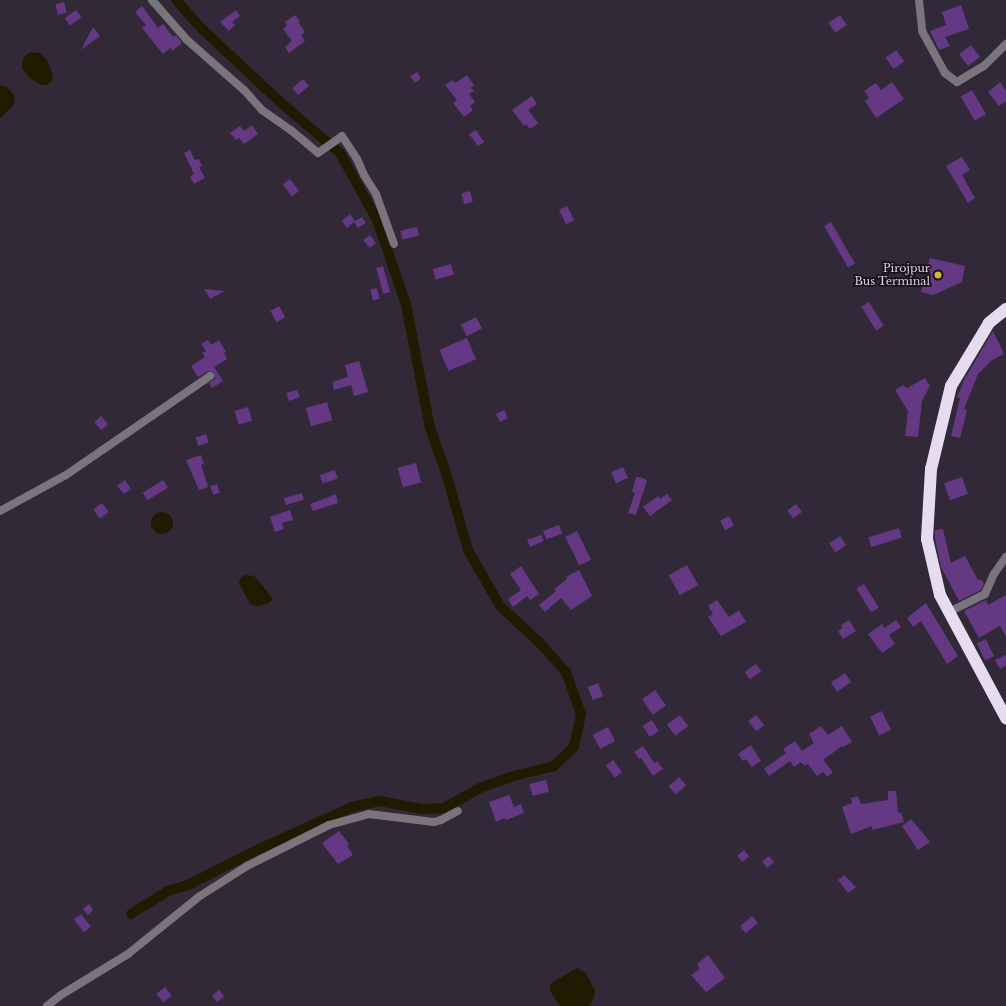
<!DOCTYPE html>
<style>
body{margin:0}
#map{position:relative;width:1006px;height:1006px;overflow:hidden;background:#312938;font-family:"Libre Baskerville",serif}
div>[style]{position:absolute}
.water>*{inset:0;background:#201a00}
.round{border-radius:50%}
.canal>*{height:10px;margin:-5px;padding:0 5px;transform-origin:5px;border-radius:5px;background:#201a00}
.building>*{inset:0;background:#653884;transform-origin:0 0}
.street>*{height:8px;margin:-4px;padding:0 4px;transform-origin:4px;border-radius:4px;background:#7a757d}
.highway>*{height:12px;margin:-6px;padding:0 6px;transform-origin:6px;border-radius:6px;background:#e6dbef}
.dots>*{width:11px;height:11px;translate:-50% -50%;box-sizing:border-box;border:2px solid #17131a;border-radius:50%}
span{translate:-50% -50%;white-space:nowrap;text-align:center;line-height:1.15;-webkit-text-stroke:3.5px #17131a;paint-order:stroke}
.poi-label{font-size:11px;color:#d9d4de}
.right{translate:-100% -50%;text-align:right}
</style>
<div id="map">
<div class="water">
<div style="clip-path:polygon(30px 52px,40px 53px,47px 60px,53px 76px,52px 81px,47px 85px,41px 85px,30px 78px,22px 68px,23px 58px)"></div>
<div style="clip-path:polygon(0 85px,7px 87px,14px 95px,15px 101px,12px 107px,0 118px)"></div>
<div class="round" style="left:151px;top:512px;width:22px;height:22px"></div>
<div style="clip-path:polygon(245px 575px,254px 576px,259px 581px,272px 598px,271px 601px,267px 604px,257px 606px,250px 604px,239px 583px,240px 579px)"></div>
<div style="clip-path:polygon(577px 968px,586px 973px,595px 991px,594px 998px,589px 1006px,560px 1006px,550px 991px,550px 984px)"></div>
</div>
<div class="canal">
<div style="left:131px;top:914px;width:44px;rotate:-31.9deg"></div>
<div style="left:168px;top:891px;width:21px;rotate:-17deg"></div>
<div style="left:188px;top:885px;width:80px;rotate:-26.9deg"></div>
<div style="left:259px;top:849px;width:102px;rotate:-24.3deg"></div>
<div style="left:352px;top:807px;width:29px;rotate:-12deg"></div>
<div style="left:380px;top:801px;width:42px;rotate:11deg"></div>
<div style="left:421px;top:809px;width:23px;rotate:-2deg"></div>
<div style="left:444px;top:808px;width:43px;rotate:-28.9deg"></div>
<div style="left:482px;top:787px;width:37px;rotate:-19deg"></div>
<div style="left:517px;top:775px;width:37px;rotate:-13deg"></div>
<div style="left:553px;top:767px;width:29px;rotate:-44deg"></div>
<div style="left:574px;top:747px;width:34px;rotate:-78deg"></div>
<div style="left:581px;top:714px;width:45px;rotate:-109.7deg"></div>
<div style="left:566px;top:672px;width:40px;rotate:-132deg"></div>
<div style="left:539px;top:642px;width:53px;rotate:-137.3deg"></div>
<div style="left:500px;top:606px;width:64px;rotate:-119.7deg"></div>
<div style="left:468px;top:550px;width:80px;rotate:-105.9deg"></div>
<div style="left:446px;top:473px;width:48px;rotate:-109.6deg"></div>
<div style="left:430px;top:428px;width:126px;rotate:-101deg"></div>
<div style="left:406px;top:304px;width:89px;rotate:-109deg"></div>
<div style="left:377px;top:220px;width:77px;rotate:-118.9deg"></div>
<div style="left:340px;top:153px;width:80px;rotate:-139.6deg"></div>
<div style="left:279px;top:101px;width:104px;rotate:-136.9deg"></div>
<div style="left:203px;top:30px;width:40px;rotate:-132deg"></div>
</div>
<div class="building">
<div style="left:64px;top:2px;width:11px;height:9px;rotate:75deg"></div>
<div style="clip-path:polygon(961px 5px,969px 29px,945px 37px,950px 46px,939px 50px,930px 31px,946px 25px,942px 12px)"></div>
<div style="clip-path:polygon(142px 6px,158px 28px,163px 24px,173px 37px,176px 35px,182px 43px,172px 51px,171px 48px,163px 54px,142px 28px,146px 25px,135px 12px)"></div>
<div style="left:76px;top:10px;width:9px;height:14px;rotate:54deg"></div>
<div style="clip-path:polygon(236px 10px,240px 16px,232px 22px,235px 25px,229px 31px,220px 22px)"></div>
<div style="clip-path:polygon(295px 15px,300px 21px,298px 22px,305px 32px,301px 35px,305px 41px,289px 53px,285px 47px,292px 41px,283px 29px,287px 25px,285px 22px)"></div>
<div style="left:840px;top:15px;width:12px;height:14px;rotate:55deg"></div>
<div style="clip-path:polygon(93px 27px,100px 36px,81px 50px)"></div>
<div style="left:971px;top:45px;width:15px;height:15px;rotate:53deg"></div>
<div style="left:896px;top:50px;width:14px;height:13px;rotate:54deg"></div>
<div style="clip-path:polygon(417px 72px,421px 78px,415px 83px,410px 76px)"></div>
<div style="clip-path:polygon(467px 75px,474px 85px,471px 88px,474px 91px,469px 94px,475px 102px,470px 106px,473px 110px,464px 117px,453px 103px,457px 100px,445px 85px,453px 80px,455px 83px)"></div>
<div style="left:303px;top:79px;width:9px;height:14px;rotate:49deg"></div>
<div style="clip-path:polygon(892px 82px,904px 99px,876px 118px,865px 101px,869px 98px,864px 91px,876px 83px,881px 90px)"></div>
<div style="clip-path:polygon(1000px 82px,1006px 91px,1006px 101px,999px 106px,988px 92px)"></div>
<div style="left:972px;top:90px;width:28px;height:13px;rotate:60deg"></div>
<div style="clip-path:polygon(532px 96px,537px 104px,528px 110px,538px 123px,530px 129px,526px 124px,524px 126px,512px 110px)"></div>
<div style="clip-path:polygon(252px 125px,258px 134px,244px 144px,239px 138px,236px 140px,230px 133px,240px 126px,244px 131px)"></div>
<div style="clip-path:polygon(476px 130px,484px 142px,478px 146px,469px 134px)"></div>
<div style="clip-path:polygon(190px 150px,195px 160px,199px 159px,202px 166px,199px 167px,205px 178px,194px 184px,190px 177px,194px 174px,184px 153px)"></div>
<div style="clip-path:polygon(962px 157px,970px 170px,962px 175px,975px 198px,968px 203px,946px 166px)"></div>
<div style="left:290px;top:179px;width:15px;height:9px;rotate:53deg"></div>
<div style="left:470px;top:191px;width:11px;height:9px;rotate:75deg"></div>
<div style="left:567px;top:206px;width:16px;height:9px;rotate:63deg"></div>
<div style="clip-path:polygon(350px 214px,355px 221px,362px 217px,366px 223px,358px 228px,354px 222px,347px 228px,342px 221px)"></div>
<div style="left:831px;top:222px;width:48px;height:8px;rotate:60deg"></div>
<div style="left:417px;top:227px;width:9px;height:17px;rotate:77deg"></div>
<div style="clip-path:polygon(370px 235px,376px 243px,370px 248px,363px 240px)"></div>
<div style="clip-path:polygon(930px 258px,965px 266px,962px 282px,933px 295px,921px 292px)"></div>
<div style="left:451px;top:264px;width:11px;height:19px;rotate:75deg"></div>
<div style="left:383px;top:266px;width:27px;height:7px;rotate:75deg"></div>
<div style="left:377px;top:288px;width:11px;height:7px;rotate:75deg"></div>
<div style="clip-path:polygon(204px 289px,225px 291px,210px 299px)"></div>
<div style="left:869px;top:302px;width:28px;height:9px;rotate:58deg"></div>
<div style="left:279px;top:306px;width:13px;height:10px;rotate:61deg"></div>
<div style="left:476px;top:317px;width:13px;height:17px;rotate:63deg"></div>
<div style="clip-path:polygon(993px 331px,1004px 354px,992px 360px,978px 374px,964px 409px,967px 410px,960px 438px,951px 436px,960px 398px,957px 397px,965px 378px)"></div>
<div style="left:467px;top:338px;width:23px;height:30px;rotate:67deg"></div>
<div style="clip-path:polygon(208px 340px,211px 345px,219px 340px,226px 352px,224px 353px,227px 359px,214px 367px,223px 381px,212px 388px,209px 383px,215px 379px,214px 373px,209px 371px,198px 377px,191px 366px,205px 357px,202px 353px,206px 351px,201px 344px)"></div>
<div style="clip-path:polygon(359px 361px,368px 392px,354px 396px,351px 385px,334px 390px,332px 382px,348px 377px,345px 365px)"></div>
<div style="clip-path:polygon(925px 378px,930px 386px,922px 401px,918px 437px,905px 436px,908px 411px,895px 390px,903px 385px,907px 388px)"></div>
<div style="clip-path:polygon(297px 390px,300px 397px,289px 401px,286px 393px)"></div>
<div style="left:327px;top:402px;width:19px;height:22px;rotate:74deg"></div>
<div style="left:248px;top:407px;width:14px;height:14px;rotate:73deg"></div>
<div style="left:504px;top:410px;width:9px;height:9px;rotate:63deg"></div>
<div style="left:101px;top:416px;width:11px;height:9px;rotate:49deg"></div>
<div style="left:206px;top:434px;width:9px;height:11px;rotate:72deg"></div>
<div style="clip-path:polygon(201px 455px,204px 464px,201px 465px,208px 487px,199px 490px,186px 460px)"></div>
<div style="left:416px;top:463px;width:20px;height:19px;rotate:75deg"></div>
<div style="left:623px;top:467px;width:12px;height:13px;rotate:66deg"></div>
<div style="left:335px;top:470px;width:9px;height:16px;rotate:72deg"></div>
<div style="clip-path:polygon(636px 477px,640px 477px,647px 480px,636px 515px,628px 513px,635px 493px,632px 492px)"></div>
<div style="left:962px;top:477px;width:18px;height:19px;rotate:71deg"></div>
<div style="clip-path:polygon(125px 480px,131px 489px,124px 494px,117px 486px)"></div>
<div style="left:163px;top:480px;width:9px;height:24px;rotate:58deg"></div>
<div style="left:217px;top:484px;width:9px;height:7px;rotate:72deg"></div>
<div style="left:302px;top:493px;width:7px;height:19px;rotate:74deg"></div>
<div style="clip-path:polygon(336px 494px,338px 503px,313px 511px,310px 504px)"></div>
<div style="clip-path:polygon(667px 494px,672px 500px,650px 516px,643px 507px,658px 496px,660px 499px)"></div>
<div style="left:102px;top:503px;width:11px;height:11px;rotate:52deg"></div>
<div style="left:796px;top:504px;width:10px;height:11px;rotate:53deg"></div>
<div style="clip-path:polygon(290px 510px,293px 520px,282px 523px,284px 529px,275px 532px,270px 517px)"></div>
<div style="left:729px;top:516px;width:11px;height:10px;rotate:63deg"></div>
<div style="left:559px;top:525px;width:9px;height:17px;rotate:69deg"></div>
<div style="left:899px;top:528px;width:10px;height:32px;rotate:73deg"></div>
<div style="clip-path:polygon(943px 529px,951px 563px,965px 556px,978px 580px,981px 579px,984px 584px,981px 590px,959px 601px,941px 567px,935px 539px,935px 530px)"></div>
<div style="left:577px;top:531px;width:32px;height:13px;rotate:64deg"></div>
<div style="clip-path:polygon(541px 535px,544px 541px,530px 547px,527px 540px)"></div>
<div style="left:840px;top:536px;width:11px;height:13px;rotate:56deg"></div>
<div style="left:687px;top:565px;width:23px;height:21px;rotate:61deg"></div>
<div style="clip-path:polygon(521px 566px,539px 594px,530px 600px,527px 596px,513px 607px,508px 599px,521px 590px,510px 574px)"></div>
<div style="clip-path:polygon(579px 570px,592px 596px,571px 610px,561px 598px,545px 612px,539px 605px,556px 591px,554px 589px,567px 579px,566px 577px)"></div>
<div style="left:864px;top:584px;width:28px;height:9px;rotate:58deg"></div>
<div style="clip-path:polygon(1006px 595px,1006px 637px,1000px 626px,979px 638px,964px 611px,986px 600px,988px 605px)"></div>
<div style="clip-path:polygon(717px 600px,729px 617px,739px 610px,746px 622px,721px 636px,708px 617px,713px 614px,708px 606px)"></div>
<div style="clip-path:polygon(926px 603px,958px 656px,947px 664px,921px 621px,913px 627px,907px 618px)"></div>
<div style="clip-path:polygon(849px 620px,856px 631px,843px 639px,838px 631px,843px 628px,841px 625px)"></div>
<div style="clip-path:polygon(896px 620px,901px 627px,889px 635px,895px 644px,882px 653px,868px 634px,882px 624px,884px 628px)"></div>
<div style="left:986px;top:639px;width:19px;height:10px;rotate:65deg"></div>
<div style="clip-path:polygon(1006px 655px,1006px 666px,1000px 669px,995px 660px)"></div>
<div style="left:756px;top:664px;width:9px;height:14px;rotate:54deg"></div>
<div style="left:845px;top:673px;width:11px;height:17px;rotate:56deg"></div>
<div style="left:598px;top:683px;width:14px;height:11px;rotate:69deg"></div>
<div style="left:655px;top:690px;width:19px;height:16px;rotate:55deg"></div>
<div style="left:882px;top:711px;width:21px;height:13px;rotate:65deg"></div>
<div style="left:680px;top:715px;width:14px;height:16px;rotate:54deg"></div>
<div style="left:756px;top:715px;width:13px;height:10px;rotate:51deg"></div>
<div style="left:652px;top:720px;width:13px;height:11px;rotate:58deg"></div>
<div style="clip-path:polygon(821px 726px,828px 735px,842px 726px,852px 742px,843px 747px,842px 746px,823px 760px,833px 772px,827px 777px,823px 772px,817px 776px,808px 764px,805px 766px,801px 762px,794px 767px,790px 761px,769px 776px,764px 769px,786px 753px,783px 749px,795px 741px,802px 751px,814px 743px,809px 734px)"></div>
<div style="left:608px;top:727px;width:16px;height:17px;rotate:63deg"></div>
<div style="clip-path:polygon(751px 745px,761px 761px,752px 767px,746px 759px,743px 761px,738px 754px)"></div>
<div style="clip-path:polygon(643px 746px,654px 763px,657px 761px,663px 769px,653px 776px,641px 758px,639px 759px,634px 752px)"></div>
<div style="left:613px;top:760px;width:15px;height:9px;rotate:53deg"></div>
<div style="left:679px;top:777px;width:11px;height:14px;rotate:49deg"></div>
<div style="left:546px;top:780px;width:12px;height:17px;rotate:76deg"></div>
<div style="clip-path:polygon(888px 791px,896px 791px,898px 813px,901px 812px,904px 822px,872px 830px,872px 826px,851px 834px,842px 807px,852px 803px,851px 798px,858px 796px,861px 804px,888px 800px)"></div>
<div style="clip-path:polygon(509px 795px,514px 807px,521px 804px,524px 813px,506px 820px,505px 818px,496px 822px,489px 802px)"></div>
<div style="clip-path:polygon(911px 819px,930px 842px,918px 850px,902px 826px)"></div>
<div style="clip-path:polygon(339px 831px,349px 844px,347px 846px,353px 855px,338px 864px,322px 843px)"></div>
<div style="left:744px;top:850px;width:8px;height:9px;rotate:50deg"></div>
<div style="left:769px;top:856px;width:8px;height:9px;rotate:50deg"></div>
<div style="clip-path:polygon(844px 875px,856px 887px,848px 893px,838px 880px)"></div>
<div style="clip-path:polygon(89px 904px,93px 910px,88px 915px,83px 909px)"></div>
<div style="left:81px;top:914px;width:16px;height:9px;rotate:52deg"></div>
<div style="left:752px;top:916px;width:9px;height:16px;rotate:49deg"></div>
<div style="clip-path:polygon(708px 955px,725px 978px,706px 992px,691px 975px,700px 969px,697px 964px)"></div>
<div style="left:165px;top:987px;width:11px;height:11px;rotate:52deg"></div>
<div style="left:219px;top:990px;width:8px;height:9px;rotate:50deg"></div>
</div>
<div class="street">
<div style="left:152px;top:0;width:53px;rotate:48.8deg"></div>
<div style="left:187px;top:40px;width:76px;rotate:41.3deg"></div>
<div style="left:244px;top:90px;width:27px;rotate:48deg"></div>
<div style="left:262px;top:110px;width:37px;rotate:35deg"></div>
<div style="left:292px;top:131px;width:34px;rotate:40deg"></div>
<div style="left:318px;top:153px;width:29px;rotate:-35deg"></div>
<div style="left:342px;top:136px;width:27px;rotate:57deg"></div>
<div style="left:357px;top:159px;width:17px;rotate:66deg"></div>
<div style="left:364px;top:175px;width:22px;rotate:58deg"></div>
<div style="left:376px;top:194px;width:53px;rotate:70.2deg"></div>
<div style="left:919px;top:0;width:31px;rotate:84deg"></div>
<div style="left:922px;top:31px;width:48px;rotate:61.3deg"></div>
<div style="left:945px;top:73px;width:15px;rotate:37deg"></div>
<div style="left:957px;top:82px;width:31px;rotate:-31deg"></div>
<div style="left:984px;top:66px;width:31px;rotate:-45deg"></div>
<div style="left:0;top:511px;width:75px;rotate:-28.6deg"></div>
<div style="left:66px;top:475px;width:175px;rotate:-34.5deg"></div>
<div style="left:949px;top:612px;width:40px;rotate:-26.6deg"></div>
<div style="left:985px;top:594px;width:22px;rotate:-66deg"></div>
<div style="left:994px;top:574px;width:21px;rotate:-55deg"></div>
<div style="left:47px;top:1006px;width:18px;rotate:-38deg"></div>
<div style="left:61px;top:995px;width:79px;rotate:-31.5deg"></div>
<div style="left:128px;top:954px;width:92px;rotate:-38.9deg"></div>
<div style="left:200px;top:896px;width:56px;rotate:-32.6deg"></div>
<div style="left:247px;top:866px;width:92px;rotate:-26.6deg"></div>
<div style="left:329px;top:825px;width:41px;rotate:-15.4deg"></div>
<div style="left:369px;top:814px;width:65px;rotate:7deg"></div>
<div style="left:434px;top:822px;width:7px;rotate:-16deg"></div>
<div style="left:441px;top:820px;width:19px;rotate:-28deg"></div>
</div>
<div class="highway">
<div style="left:1006px;top:309px;width:22px;rotate:141deg"></div>
<div style="left:989px;top:323px;width:74px;rotate:121.1deg"></div>
<div style="left:951px;top:386px;width:85px;rotate:103.5deg"></div>
<div style="left:931px;top:469px;width:70px;rotate:93.3deg"></div>
<div style="left:927px;top:539px;width:57px;rotate:76.9deg"></div>
<div style="left:940px;top:595px;width:140px;rotate:61.8deg"></div>
</div>
<div class="dots">
<div style="left:938px;top:275px;background:#ceb837"></div>
</div>
<div class="poi-label">
<span class="right" style="left:930px;top:275px">Pirojpur<br>Bus Terminal</span>
</div>
</div>
